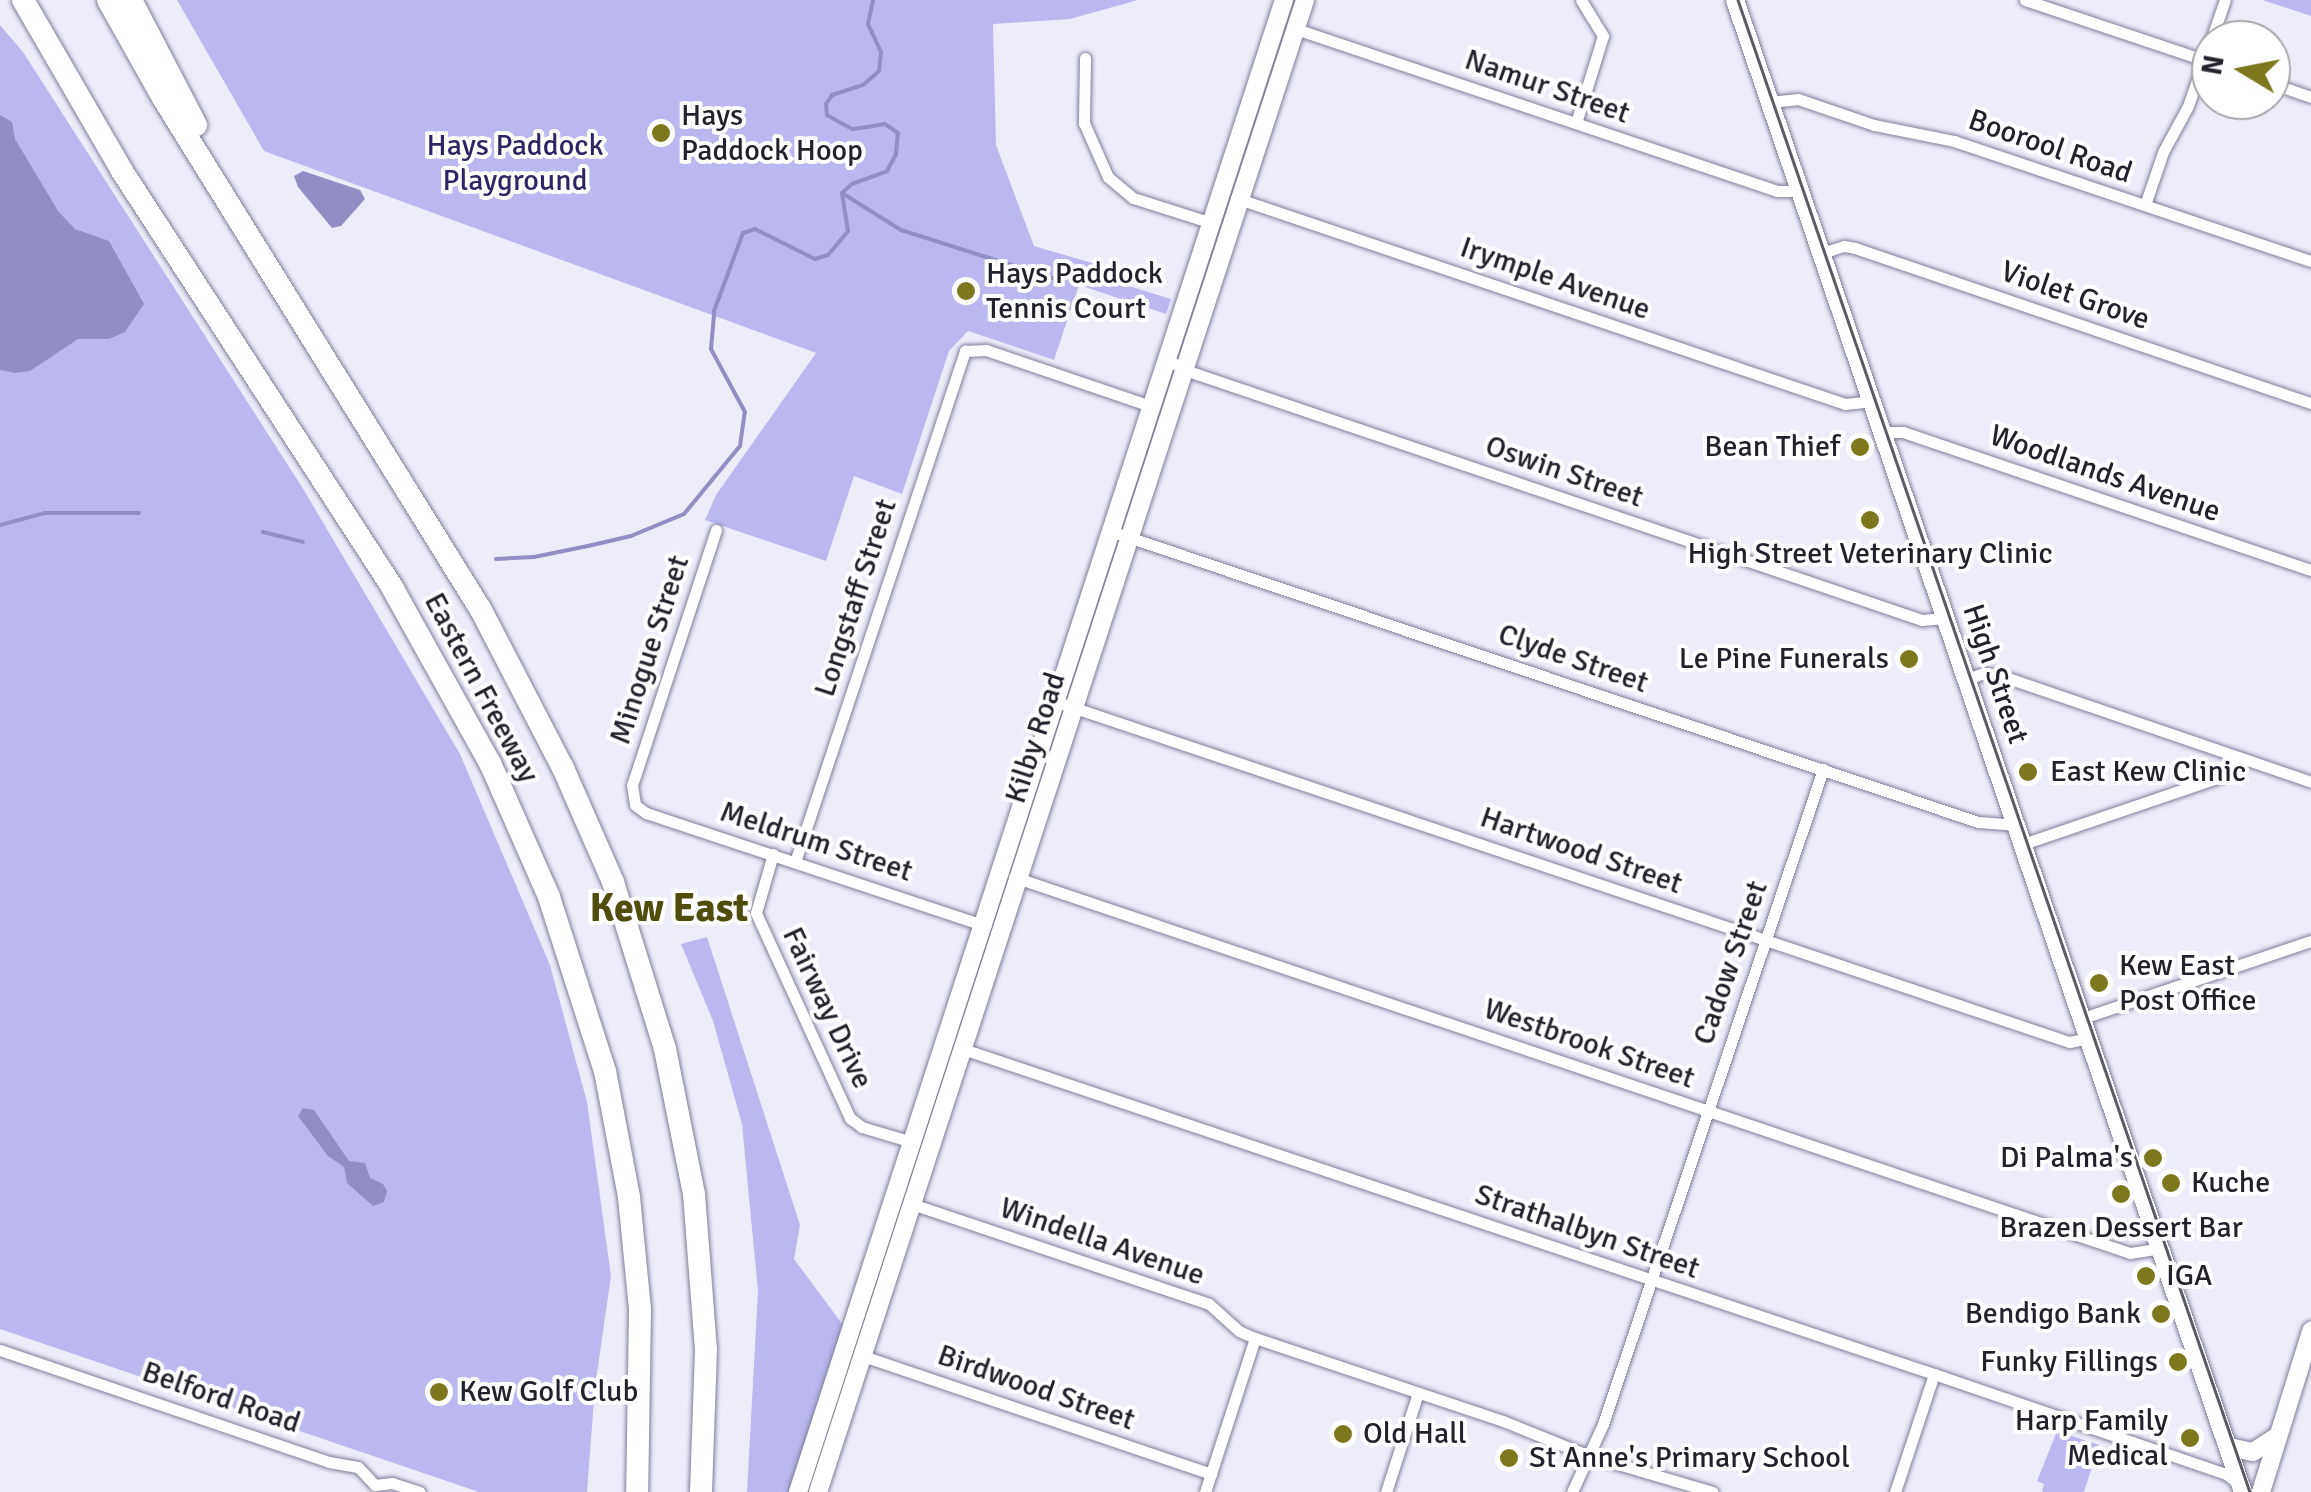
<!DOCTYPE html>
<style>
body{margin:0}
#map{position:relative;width:2311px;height:1492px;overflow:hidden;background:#ededfa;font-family:Signika,sans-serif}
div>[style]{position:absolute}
.green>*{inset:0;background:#bbb8f1}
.water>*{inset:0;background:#908ec4}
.stream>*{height:4px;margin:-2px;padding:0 2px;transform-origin:2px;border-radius:2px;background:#908ec4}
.roads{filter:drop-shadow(0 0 2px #7e7d99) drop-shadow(0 0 2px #7e7d99)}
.street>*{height:11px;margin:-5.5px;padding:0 5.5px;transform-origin:5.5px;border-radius:5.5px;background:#fff}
.secondary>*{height:18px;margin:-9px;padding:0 9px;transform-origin:9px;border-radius:9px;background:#fff}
.primary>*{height:18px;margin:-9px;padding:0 9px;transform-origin:9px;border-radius:9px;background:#fff}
.highway>*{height:22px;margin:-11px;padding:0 11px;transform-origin:11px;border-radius:11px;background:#fff}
.tram>*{height:2.5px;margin:-1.25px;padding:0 1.25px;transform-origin:1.25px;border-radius:1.25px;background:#5b5b66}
.dots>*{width:28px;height:28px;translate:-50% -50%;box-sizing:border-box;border:5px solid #fff;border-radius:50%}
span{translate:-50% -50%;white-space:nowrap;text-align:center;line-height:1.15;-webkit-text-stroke:8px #fff;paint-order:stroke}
.street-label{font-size:30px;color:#22222d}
.poi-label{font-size:30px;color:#22222d}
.left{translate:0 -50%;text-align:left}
.right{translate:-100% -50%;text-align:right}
.park-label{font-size:30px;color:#2f2465}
.district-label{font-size:40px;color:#4f4c0c;font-weight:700}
.north{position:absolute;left:2191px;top:20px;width:100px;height:100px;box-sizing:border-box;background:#fff;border:2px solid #a7a7ab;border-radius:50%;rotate:280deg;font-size:28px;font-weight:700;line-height:40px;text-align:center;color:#22222d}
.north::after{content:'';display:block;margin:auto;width:35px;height:45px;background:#7d781e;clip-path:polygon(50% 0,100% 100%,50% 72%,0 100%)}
</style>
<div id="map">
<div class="green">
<div style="clip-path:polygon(177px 0,1138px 0,1070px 19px,993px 24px,996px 145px,1034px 246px,1109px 268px,1106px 279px,1171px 299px,1166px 314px,1079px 285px,1054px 360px,968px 331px,949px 351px,902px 494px,854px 476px,826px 561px,705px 520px,716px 495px,816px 353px,264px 151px)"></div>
<div style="clip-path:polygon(2262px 0,2311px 0,2311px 16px)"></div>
<div style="clip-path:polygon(0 25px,23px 52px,302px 487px,460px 754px,550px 965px,587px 1102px,611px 1276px,595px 1387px,587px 1492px,479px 1492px,0 1329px)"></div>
<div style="clip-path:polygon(707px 937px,800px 1225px,794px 1259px,843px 1325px,789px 1492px,747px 1492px,758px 1291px,742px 1124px,713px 1021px,681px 944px)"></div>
<div style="clip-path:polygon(2057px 1431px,2099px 1445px,2084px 1492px,2042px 1492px,2044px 1484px,2037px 1481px)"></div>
</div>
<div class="water">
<div style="clip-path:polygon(0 115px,12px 122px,15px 139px,58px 211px,75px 229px,109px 241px,144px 304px,125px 332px,109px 339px,78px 339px,30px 371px,15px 373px,0 370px)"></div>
<div style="clip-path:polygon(303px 171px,360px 190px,365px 199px,341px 226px,332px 228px,298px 187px,294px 176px)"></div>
<div style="clip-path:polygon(303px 1108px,314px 1110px,349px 1161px,365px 1163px,370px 1178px,383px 1184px,387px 1191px,384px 1202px,373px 1206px,347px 1183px,344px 1167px,328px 1156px,298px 1116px)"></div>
</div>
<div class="stream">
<div style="left:842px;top:193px;width:70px;rotate:32.1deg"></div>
<div style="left:901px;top:230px;width:169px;rotate:17.6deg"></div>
<div style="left:0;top:525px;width:47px;rotate:-14.9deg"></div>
<div style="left:45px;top:513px;width:94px"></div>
<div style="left:263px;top:532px;width:41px;rotate:14deg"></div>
<div style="left:496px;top:559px;width:38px;rotate:-3deg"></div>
<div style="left:534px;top:557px;width:55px;rotate:-11.5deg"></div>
<div style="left:588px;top:546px;width:44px;rotate:-13.1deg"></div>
<div style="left:631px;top:536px;width:57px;rotate:-22.5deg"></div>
<div style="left:684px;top:514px;width:88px;rotate:-50.5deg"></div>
<div style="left:740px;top:446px;width:34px;rotate:-82deg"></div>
<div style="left:745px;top:412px;width:72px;rotate:-118.4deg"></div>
<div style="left:711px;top:349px;width:38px;rotate:-85deg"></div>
<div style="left:714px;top:311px;width:83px;rotate:-69.6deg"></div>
<div style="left:743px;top:233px;width:13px;rotate:-18deg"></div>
<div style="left:755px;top:229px;width:67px;rotate:26.6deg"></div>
<div style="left:815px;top:259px;width:14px;rotate:-17deg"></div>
<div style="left:828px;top:255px;width:31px;rotate:-50deg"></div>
<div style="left:848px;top:231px;width:38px;rotate:-99deg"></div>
<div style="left:842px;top:193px;width:13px;rotate:-42deg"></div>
<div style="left:852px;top:184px;width:37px;rotate:-20deg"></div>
<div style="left:887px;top:171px;width:19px;rotate:-62deg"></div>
<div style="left:896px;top:154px;width:21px;rotate:-85deg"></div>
<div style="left:898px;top:133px;width:16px;rotate:-145deg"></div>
<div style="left:885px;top:124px;width:33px;rotate:171deg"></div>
<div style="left:852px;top:129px;width:29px;rotate:-151deg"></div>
<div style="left:827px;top:115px;width:11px;rotate:-95deg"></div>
<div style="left:826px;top:104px;width:11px;rotate:-56deg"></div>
<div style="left:832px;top:95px;width:33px;rotate:-18deg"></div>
<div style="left:863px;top:85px;width:21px;rotate:-41deg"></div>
<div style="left:879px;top:71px;width:19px;rotate:-84deg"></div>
<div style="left:881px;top:52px;width:31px;rotate:-115deg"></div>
<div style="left:868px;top:24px;width:25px;rotate:-78deg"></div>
</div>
<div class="roads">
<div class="street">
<div style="left:2025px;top:0;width:192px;rotate:18.5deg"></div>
<div style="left:1293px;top:28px;width:511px;rotate:18.61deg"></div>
<div style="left:1777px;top:191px;width:24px"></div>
<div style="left:1085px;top:58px;width:65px;rotate:90.9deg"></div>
<div style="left:1084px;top:123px;width:59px;rotate:66deg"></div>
<div style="left:1108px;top:177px;width:33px;rotate:40deg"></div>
<div style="left:1133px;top:198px;width:83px;rotate:17.6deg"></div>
<div style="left:2271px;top:83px;width:42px;rotate:19.3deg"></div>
<div style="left:1770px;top:102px;width:28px;rotate:-6deg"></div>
<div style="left:1798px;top:99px;width:80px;rotate:18.9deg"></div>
<div style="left:1874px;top:125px;width:82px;rotate:11.3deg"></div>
<div style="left:1954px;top:141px;width:377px;rotate:18.6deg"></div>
<div style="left:1576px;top:123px;width:91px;rotate:-72.8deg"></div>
<div style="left:1603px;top:36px;width:42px;rotate:-121.4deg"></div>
<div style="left:1236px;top:198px;width:643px;rotate:18.69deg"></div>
<div style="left:1845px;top:404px;width:28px;rotate:-6deg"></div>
<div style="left:2145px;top:205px;width:56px;rotate:-71.2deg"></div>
<div style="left:2163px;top:152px;width:52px;rotate:-61.5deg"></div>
<div style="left:2188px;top:106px;width:112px;rotate:-70.8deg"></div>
<div style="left:1822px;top:253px;width:23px;rotate:-18deg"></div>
<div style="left:1844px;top:246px;width:11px;rotate:10deg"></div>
<div style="left:1855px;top:248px;width:482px;rotate:18.8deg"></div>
<div style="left:1168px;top:360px;width:20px;rotate:30deg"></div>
<div style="left:1185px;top:370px;width:778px;rotate:18.74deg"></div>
<div style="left:1922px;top:620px;width:25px;rotate:-5deg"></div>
<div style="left:1883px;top:432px;width:20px"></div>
<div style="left:1903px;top:432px;width:431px;rotate:18.7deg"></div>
<div style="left:716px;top:530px;width:268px;rotate:108.2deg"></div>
<div style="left:632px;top:785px;width:20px;rotate:81deg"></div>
<div style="left:635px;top:805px;width:14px;rotate:36deg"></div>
<div style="left:646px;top:813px;width:358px;rotate:18.4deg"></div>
<div style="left:1113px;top:532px;width:912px;rotate:18.53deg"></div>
<div style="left:1978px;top:822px;width:40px;rotate:4.3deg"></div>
<div style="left:1968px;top:679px;width:17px;rotate:-21deg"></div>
<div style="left:1984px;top:673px;width:15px;rotate:8deg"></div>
<div style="left:1999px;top:675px;width:330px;rotate:18.9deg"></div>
<div style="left:1057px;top:702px;width:1068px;rotate:18.57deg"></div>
<div style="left:2069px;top:1042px;width:21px;rotate:-11deg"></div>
<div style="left:2023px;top:844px;width:208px;rotate:-18.8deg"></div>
<div style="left:2220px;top:777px;width:12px;rotate:-31deg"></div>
<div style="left:2230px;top:771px;width:16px;rotate:-60deg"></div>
<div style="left:773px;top:854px;width:61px;rotate:106.1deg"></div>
<div style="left:756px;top:913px;width:226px;rotate:65.4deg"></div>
<div style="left:850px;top:1118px;width:15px;rotate:37deg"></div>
<div style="left:862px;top:1127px;width:52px;rotate:16.7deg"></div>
<div style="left:795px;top:862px;width:539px;rotate:-71.6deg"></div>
<div style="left:965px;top:351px;width:21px;rotate:-3deg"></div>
<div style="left:986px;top:350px;width:176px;rotate:18.8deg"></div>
<div style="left:1014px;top:877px;width:1178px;rotate:18.62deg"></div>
<div style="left:2130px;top:1253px;width:31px;rotate:-9deg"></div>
<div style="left:2083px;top:1018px;width:241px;rotate:-18.7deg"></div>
<div style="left:963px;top:1049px;width:1024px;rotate:18.51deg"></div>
<div style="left:1934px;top:1374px;width:309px;rotate:18.9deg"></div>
<div style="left:2226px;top:1474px;width:17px;rotate:36deg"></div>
<div style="left:912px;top:1204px;width:313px;rotate:18.6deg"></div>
<div style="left:1209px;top:1304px;width:40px;rotate:42deg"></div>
<div style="left:1239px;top:1331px;width:17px;rotate:24deg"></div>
<div style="left:1255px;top:1338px;width:262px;rotate:18.5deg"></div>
<div style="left:1503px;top:1421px;width:91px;rotate:22deg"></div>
<div style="left:1587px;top:1455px;width:131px;rotate:16.4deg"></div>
<div style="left:0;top:1350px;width:348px;rotate:18.8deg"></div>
<div style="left:329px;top:1462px;width:29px;rotate:10deg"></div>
<div style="left:358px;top:1467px;width:25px;rotate:47deg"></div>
<div style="left:860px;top:1355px;width:371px;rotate:18.7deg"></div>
<div style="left:375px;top:1485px;width:17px;rotate:-7deg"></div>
<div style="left:392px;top:1483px;width:29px;rotate:18deg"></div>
<div style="left:1205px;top:1492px;width:162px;rotate:-72deg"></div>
<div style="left:1386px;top:1492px;width:104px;rotate:-72.1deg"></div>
<div style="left:1572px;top:1492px;width:75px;rotate:-65.5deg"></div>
<div style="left:1603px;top:1424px;width:691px;rotate:-71.43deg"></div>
<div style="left:1895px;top:1492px;width:124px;rotate:-71.7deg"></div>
</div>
<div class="secondary">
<div style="left:798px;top:1492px;width:1569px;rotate:-71.96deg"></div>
<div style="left:818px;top:1492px;width:1569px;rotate:-71.92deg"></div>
</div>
<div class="primary">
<div style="left:1735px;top:0;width:1576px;rotate:71.2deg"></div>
<div style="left:2234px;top:1448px;width:19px;rotate:12deg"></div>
<div style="left:2253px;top:1452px;width:27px;rotate:-33deg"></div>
<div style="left:2261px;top:1492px;width:169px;rotate:-72.7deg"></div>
</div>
<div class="highway">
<div style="left:23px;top:0;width:198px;rotate:59.9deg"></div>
<div style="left:122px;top:171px;width:498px;rotate:57deg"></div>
<div style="left:393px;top:589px;width:199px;rotate:60.9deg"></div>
<div style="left:490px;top:763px;width:146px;rotate:66.2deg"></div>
<div style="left:549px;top:897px;width:183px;rotate:72.2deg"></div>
<div style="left:605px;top:1071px;width:128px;rotate:79.2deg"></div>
<div style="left:629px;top:1197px;width:114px;rotate:84.4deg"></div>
<div style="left:640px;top:1310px;width:182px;rotate:90.9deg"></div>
<div style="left:108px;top:0;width:112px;rotate:60.7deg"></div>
<div style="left:163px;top:98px;width:603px;rotate:58.16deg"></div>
<div style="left:481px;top:610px;width:178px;rotate:62.6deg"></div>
<div style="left:563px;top:768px;width:124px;rotate:66.3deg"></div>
<div style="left:613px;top:882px;width:175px;rotate:72.7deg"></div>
<div style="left:665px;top:1049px;width:148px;rotate:78.7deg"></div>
<div style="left:694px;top:1194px;width:155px;rotate:85.6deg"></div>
<div style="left:706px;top:1349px;width:143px;rotate:92deg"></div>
<div style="left:131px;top:0;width:141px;rotate:62.5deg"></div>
</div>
</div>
<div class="tram">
<div style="left:1738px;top:0;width:1577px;rotate:71.06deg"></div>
</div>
<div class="dots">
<div style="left:661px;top:133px;background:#7d781e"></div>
<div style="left:966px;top:291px;background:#7d781e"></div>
<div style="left:1860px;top:447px;background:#7d781e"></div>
<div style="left:1870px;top:520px;background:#7d781e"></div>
<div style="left:1909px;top:659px;background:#7d781e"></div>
<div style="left:2028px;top:772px;background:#7d781e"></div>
<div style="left:2099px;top:983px;background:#7d781e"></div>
<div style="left:2153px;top:1158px;background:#7d781e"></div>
<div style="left:2171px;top:1183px;background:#7d781e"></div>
<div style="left:2121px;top:1194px;background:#7d781e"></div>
<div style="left:2146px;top:1276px;background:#7d781e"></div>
<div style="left:2161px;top:1314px;background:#7d781e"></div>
<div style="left:2178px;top:1362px;background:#7d781e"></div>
<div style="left:439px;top:1392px;background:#7d781e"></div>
<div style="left:1343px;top:1434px;background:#7d781e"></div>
<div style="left:2190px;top:1438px;background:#7d781e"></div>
<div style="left:1509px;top:1458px;background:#7d781e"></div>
</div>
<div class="street-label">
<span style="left:1547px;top:87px;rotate:19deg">Namur Street</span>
<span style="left:2050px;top:147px;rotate:19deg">Boorool Road</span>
<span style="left:1555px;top:279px;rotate:19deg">Irymple Avenue</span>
<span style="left:2075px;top:296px;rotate:19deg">Violet Grove</span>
<span style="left:1564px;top:472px;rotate:19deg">Oswin Street</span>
<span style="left:2105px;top:474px;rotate:19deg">Woodlands Avenue</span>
<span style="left:856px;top:598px;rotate:-72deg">Longstaff Street</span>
<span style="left:650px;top:650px;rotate:-72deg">Minogue Street</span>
<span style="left:1573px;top:659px;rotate:19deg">Clyde Street</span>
<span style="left:1995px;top:674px;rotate:71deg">High Street</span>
<span style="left:481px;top:688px;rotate:62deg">Eastern Freeway</span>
<span style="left:1036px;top:738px;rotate:-72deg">Kilby Road</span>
<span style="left:816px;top:842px;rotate:18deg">Meldrum Street</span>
<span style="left:1581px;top:851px;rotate:19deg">Hartwood Street</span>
<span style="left:1731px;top:963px;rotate:-71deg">Cadow Street</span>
<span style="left:827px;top:1008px;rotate:65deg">Fairway Drive</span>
<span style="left:1589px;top:1044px;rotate:19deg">Westbrook Street</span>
<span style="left:1587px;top:1232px;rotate:19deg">Strathalbyn Street</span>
<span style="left:1102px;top:1242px;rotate:19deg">Windella Avenue</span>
<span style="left:1036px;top:1388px;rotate:19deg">Birdwood Street</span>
<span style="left:221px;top:1398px;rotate:19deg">Belford Road</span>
</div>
<div class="poi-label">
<span class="left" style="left:681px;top:133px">Hays<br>Paddock Hoop</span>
<span class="left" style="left:986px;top:291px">Hays Paddock<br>Tennis Court</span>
<span class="right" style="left:1840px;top:447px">Bean Thief</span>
<span style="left:1870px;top:554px">High Street Veterinary Clinic</span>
<span class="right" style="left:1889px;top:659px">Le Pine Funerals</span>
<span class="left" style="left:2050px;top:772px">East Kew Clinic</span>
<span class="left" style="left:2119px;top:983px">Kew East<br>Post Office</span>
<span class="right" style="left:2133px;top:1158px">Di Palma's</span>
<span class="left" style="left:2191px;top:1183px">Kuche</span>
<span style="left:2121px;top:1228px">Brazen Dessert Bar</span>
<span class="left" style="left:2166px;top:1276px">IGA</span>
<span class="right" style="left:2141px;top:1314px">Bendigo Bank</span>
<span class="right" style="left:2158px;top:1362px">Funky Fillings</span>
<span class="left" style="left:459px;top:1392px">Kew Golf Club</span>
<span class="right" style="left:2168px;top:1438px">Harp Family<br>Medical</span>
<span class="left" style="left:1363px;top:1434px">Old Hall</span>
<span class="left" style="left:1529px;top:1458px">St Anne's Primary School</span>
</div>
<div class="park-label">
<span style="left:515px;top:163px">Hays Paddock<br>Playground</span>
</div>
<div class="district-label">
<span style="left:669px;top:908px">Kew East</span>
</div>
<div class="north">N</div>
</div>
